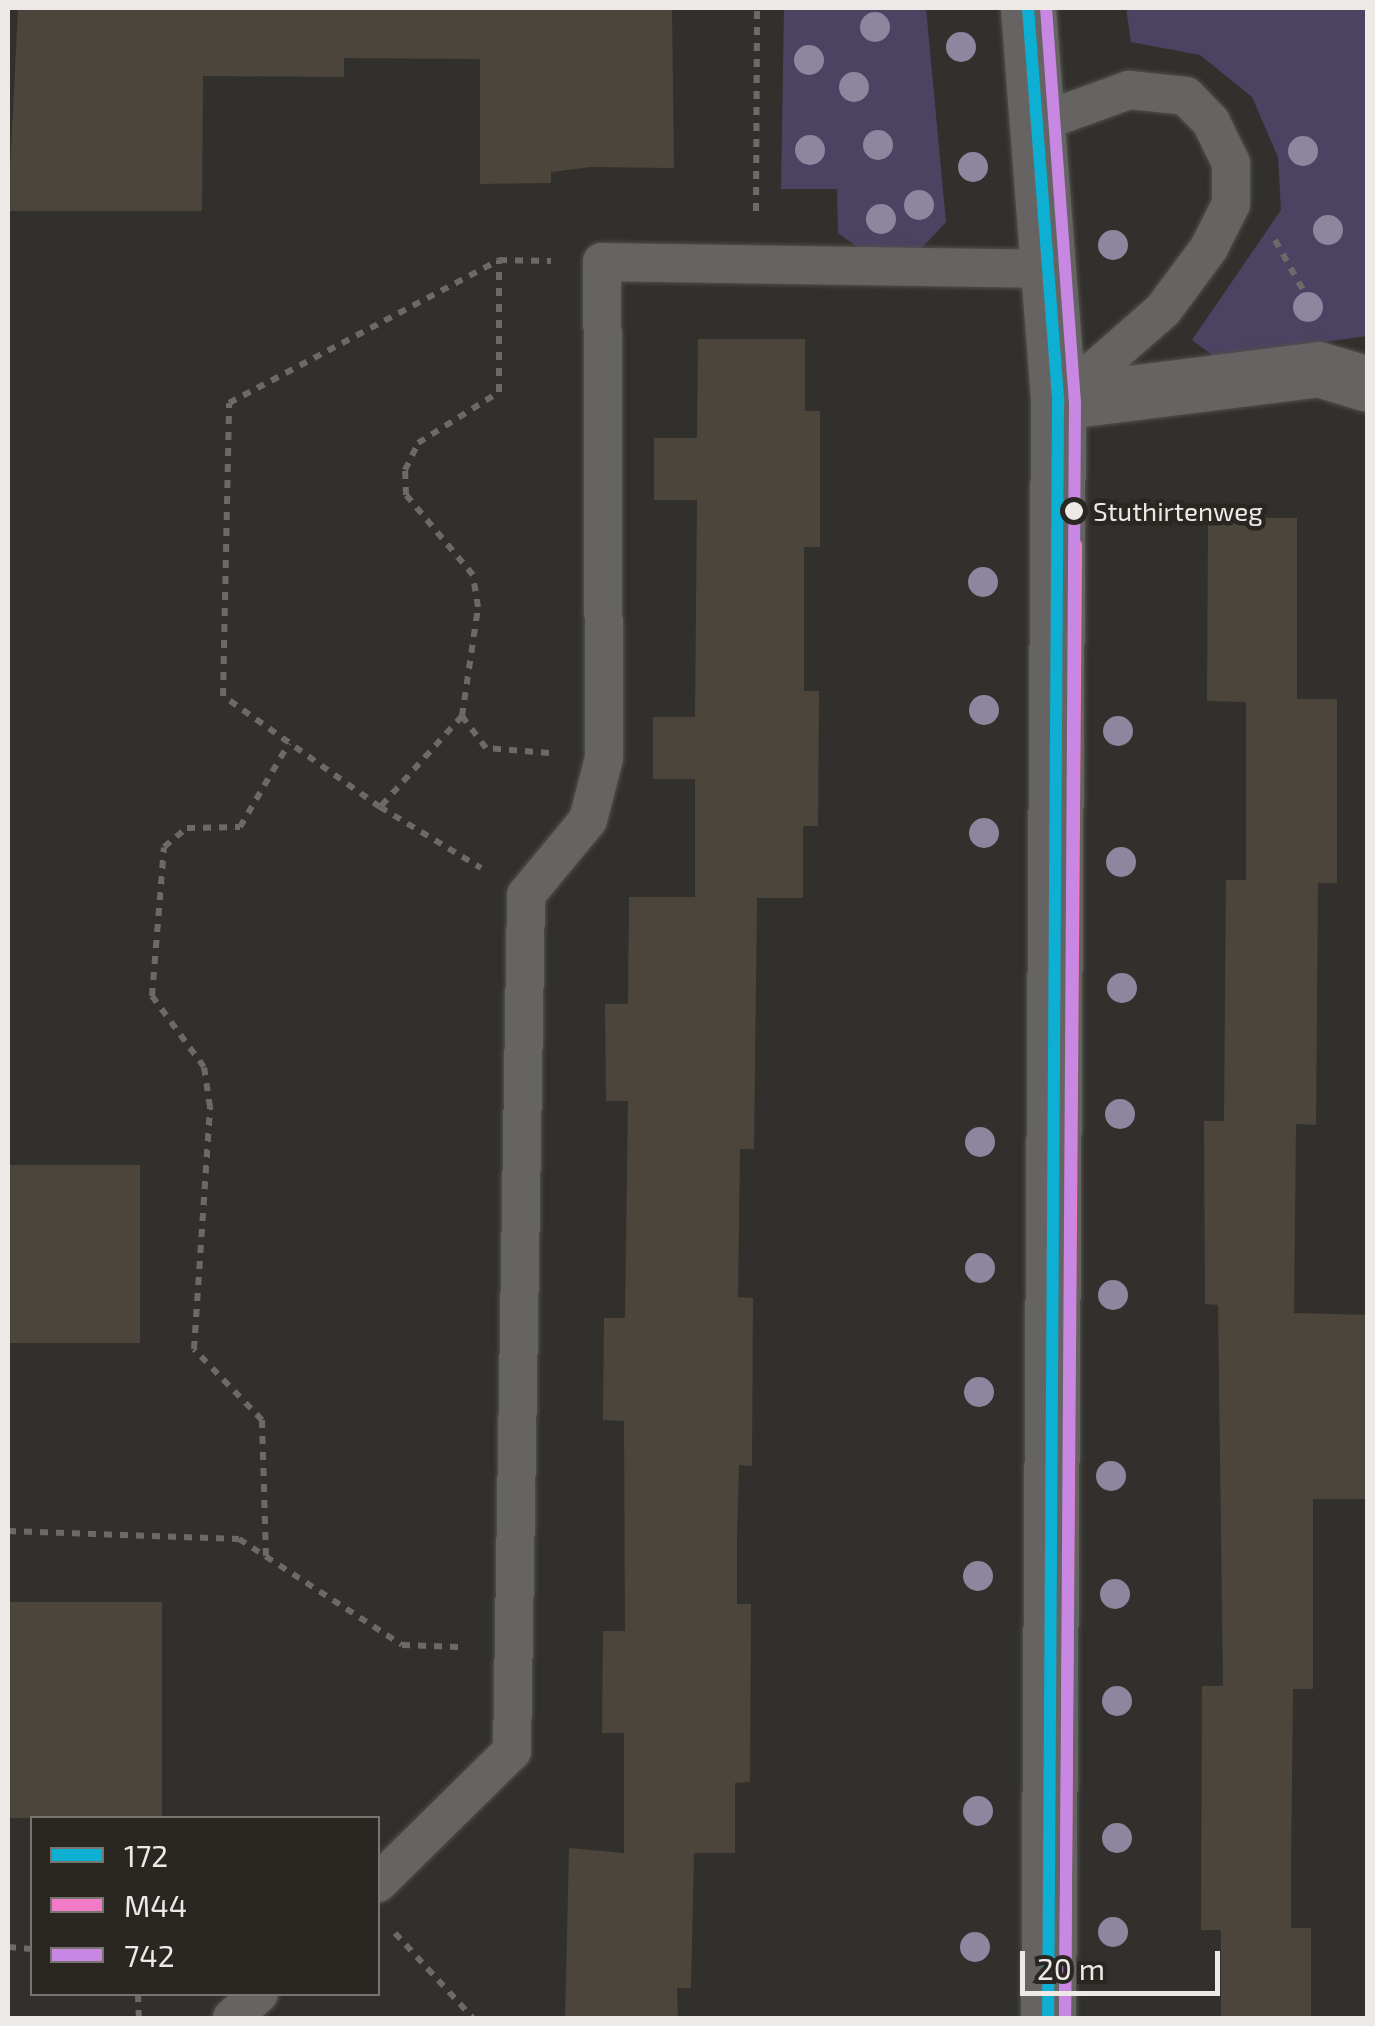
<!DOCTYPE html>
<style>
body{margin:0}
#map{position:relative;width:1375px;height:2026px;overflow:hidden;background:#32302d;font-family:"Exo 2",sans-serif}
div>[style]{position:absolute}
.green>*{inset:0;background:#4b4362}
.building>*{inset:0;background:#4c453c;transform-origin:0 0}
.path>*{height:6px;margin-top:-3px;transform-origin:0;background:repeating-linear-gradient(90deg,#6c6a68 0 8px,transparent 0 16px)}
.roads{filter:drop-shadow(0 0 2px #504f4c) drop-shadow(0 0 2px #504f4c)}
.service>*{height:38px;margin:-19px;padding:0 19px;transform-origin:19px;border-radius:19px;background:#666463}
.minor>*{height:55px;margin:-27.5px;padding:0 27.5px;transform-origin:27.5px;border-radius:27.5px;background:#666463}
.bus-1>*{height:12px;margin:-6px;padding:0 6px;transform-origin:6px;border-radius:6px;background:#0dafd3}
.bus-2>*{height:12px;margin:-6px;padding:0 6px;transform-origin:6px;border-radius:6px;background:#f17bc7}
.bus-3>*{height:12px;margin:-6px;padding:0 6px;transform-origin:6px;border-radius:6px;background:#c787e3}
.trees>*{width:30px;height:30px;margin:-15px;border-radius:50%;background:#8c869e}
.dots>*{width:28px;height:28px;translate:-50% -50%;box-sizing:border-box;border:5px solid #2a2621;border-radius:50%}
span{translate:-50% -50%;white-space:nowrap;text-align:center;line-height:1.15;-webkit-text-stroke:9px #2a2621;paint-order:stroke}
.bus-label{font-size:26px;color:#ece9e6}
.left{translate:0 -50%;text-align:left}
.frame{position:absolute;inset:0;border:10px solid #ece9e6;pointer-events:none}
.legend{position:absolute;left:30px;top:1816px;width:350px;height:180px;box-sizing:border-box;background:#2a2621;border:2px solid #787470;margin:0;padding:12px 18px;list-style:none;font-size:30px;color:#ece9e6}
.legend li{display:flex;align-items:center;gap:20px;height:50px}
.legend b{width:50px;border:2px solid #787470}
.scale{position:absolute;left:1020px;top:1951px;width:200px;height:45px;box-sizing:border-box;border:5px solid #ece9e6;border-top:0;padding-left:12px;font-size:30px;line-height:35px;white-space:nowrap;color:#ece9e6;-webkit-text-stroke:8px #2a2621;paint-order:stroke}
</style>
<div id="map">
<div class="green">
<div style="clip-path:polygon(784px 8px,926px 8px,946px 222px,921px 249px,863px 251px,838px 233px,837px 189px,781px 189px)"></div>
<div style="clip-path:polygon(1126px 8px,1367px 8px,1367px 336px,1215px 357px,1192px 340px,1281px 210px,1278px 157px,1252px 97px,1200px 55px,1131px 42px)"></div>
</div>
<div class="building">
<div style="clip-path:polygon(672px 8px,674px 168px,591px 167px,551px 172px,551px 183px,480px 184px,480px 59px,344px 58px,344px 77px,203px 76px,202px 211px,8px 211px,18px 9px)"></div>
<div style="clip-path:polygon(698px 339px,805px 339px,805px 411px,820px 411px,820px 547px,804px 547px,804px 691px,819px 691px,818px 826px,803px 826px,803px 898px,757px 898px,754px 1149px,740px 1149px,738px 1297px,753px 1298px,752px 1466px,739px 1465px,737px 1537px,737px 1604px,751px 1604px,750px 1782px,735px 1783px,735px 1853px,694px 1853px,691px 1988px,677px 1988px,678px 2018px,565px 2018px,569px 1848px,624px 1853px,624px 1733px,602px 1733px,603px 1631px,625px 1631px,624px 1421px,603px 1420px,604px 1318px,625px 1318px,628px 1101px,606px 1101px,605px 1004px,628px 1004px,629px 897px,695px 897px,695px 779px,653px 779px,653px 717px,695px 717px,697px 500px,654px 500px,654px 438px,697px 438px)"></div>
<div style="clip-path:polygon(1208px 518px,1297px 518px,1297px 699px,1337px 699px,1337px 883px,1318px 883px,1316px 1125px,1296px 1124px,1294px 1313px,1368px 1315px,1368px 1499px,1313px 1499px,1313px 1689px,1293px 1689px,1291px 1868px,1291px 1928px,1311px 1928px,1311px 2018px,1221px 2018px,1221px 1930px,1201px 1930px,1202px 1686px,1223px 1686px,1218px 1305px,1205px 1304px,1204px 1121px,1224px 1121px,1226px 880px,1246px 880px,1246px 702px,1207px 701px)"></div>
<div style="left:8px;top:1165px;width:132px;height:178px"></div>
<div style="left:8px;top:1602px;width:154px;height:216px"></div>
</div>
<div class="path">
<div style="left:756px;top:211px;width:203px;rotate:-89.7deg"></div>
<div style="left:1275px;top:240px;width:78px;rotate:60.8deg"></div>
<div style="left:462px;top:716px;width:110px;rotate:-81.6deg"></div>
<div style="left:478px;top:607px;width:32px;rotate:-99deg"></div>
<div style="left:473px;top:575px;width:104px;rotate:-129.9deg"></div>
<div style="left:406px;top:495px;width:25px;rotate:-92deg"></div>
<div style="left:405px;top:470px;width:30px;rotate:-64deg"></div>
<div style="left:418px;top:443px;width:96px;rotate:-32.2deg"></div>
<div style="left:499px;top:392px;width:132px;rotate:-90deg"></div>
<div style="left:549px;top:753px;width:63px;rotate:-175.5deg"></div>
<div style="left:486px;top:748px;width:40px;rotate:-127deg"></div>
<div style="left:462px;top:716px;width:122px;rotate:132deg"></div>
<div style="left:380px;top:807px;width:192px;rotate:-144.7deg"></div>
<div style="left:223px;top:696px;width:293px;rotate:-88.8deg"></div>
<div style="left:229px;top:403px;width:306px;rotate:-27.9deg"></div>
<div style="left:499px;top:260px;width:52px;rotate:1.1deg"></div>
<div style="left:380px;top:807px;width:118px;rotate:31.1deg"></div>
<div style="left:8px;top:1531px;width:231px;rotate:2deg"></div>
<div style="left:239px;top:1539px;width:194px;rotate:33deg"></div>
<div style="left:402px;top:1645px;width:57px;rotate:2deg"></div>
<div style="left:266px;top:1556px;width:136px;rotate:-91.7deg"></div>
<div style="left:262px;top:1420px;width:98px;rotate:-133.8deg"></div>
<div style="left:194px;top:1349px;width:243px;rotate:-86.2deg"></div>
<div style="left:210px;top:1107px;width:40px;rotate:-98.5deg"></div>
<div style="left:204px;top:1067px;width:88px;rotate:-126.2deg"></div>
<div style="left:152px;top:996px;width:149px;rotate:-85.4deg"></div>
<div style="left:164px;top:847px;width:30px;rotate:-40deg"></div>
<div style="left:187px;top:828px;width:53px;rotate:-1.1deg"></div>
<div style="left:240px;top:827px;width:97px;rotate:-59.7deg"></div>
<div style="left:395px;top:1933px;width:115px;rotate:47.5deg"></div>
<div style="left:8px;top:1947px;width:24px;rotate:5deg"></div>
<div style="left:138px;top:1994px;width:24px;rotate:88deg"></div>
</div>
<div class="roads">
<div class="service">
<div style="left:1041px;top:122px;width:94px;rotate:-20deg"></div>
<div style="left:1129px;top:90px;width:57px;rotate:6deg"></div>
<div style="left:1186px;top:96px;width:36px;rotate:46deg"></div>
<div style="left:1211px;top:122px;width:46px;rotate:64deg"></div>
<div style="left:1231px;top:163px;width:41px;rotate:90deg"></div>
<div style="left:1231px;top:204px;width:49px;rotate:116.6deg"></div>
<div style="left:1209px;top:248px;width:77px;rotate:126.6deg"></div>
<div style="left:1163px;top:310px;width:140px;rotate:138.8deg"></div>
<div style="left:378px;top:1883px;width:188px;rotate:-44.6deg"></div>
<div style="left:512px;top:1751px;width:856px;rotate:-89.06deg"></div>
<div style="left:526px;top:895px;width:97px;rotate:-50.4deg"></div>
<div style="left:588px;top:820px;width:64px;rotate:-75.5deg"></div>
<div style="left:604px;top:758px;width:496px;rotate:-90.2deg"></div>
<div style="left:602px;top:262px;width:449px;rotate:0.9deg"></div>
<div style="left:232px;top:2018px;width:36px;rotate:-42deg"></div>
</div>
<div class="minor">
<div style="left:1028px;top:8px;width:395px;rotate:85.6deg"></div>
<div style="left:1058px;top:402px;width:1616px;rotate:90.35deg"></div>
<div style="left:1058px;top:402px;width:262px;rotate:-7.2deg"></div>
<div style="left:1318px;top:369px;width:52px;rotate:16.7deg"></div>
</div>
</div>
<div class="bus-1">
<div style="left:1028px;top:8px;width:395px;rotate:85.6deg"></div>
<div style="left:1058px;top:402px;width:1616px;rotate:90.35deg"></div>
</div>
<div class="bus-2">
<div style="left:1065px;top:2018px;width:1473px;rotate:-89.57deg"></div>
</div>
<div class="bus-3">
<div style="left:1046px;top:8px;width:395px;rotate:85.8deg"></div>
<div style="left:1075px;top:402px;width:1616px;rotate:90.35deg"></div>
</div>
<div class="trees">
<div style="left:875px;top:27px"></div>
<div style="left:961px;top:47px"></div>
<div style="left:809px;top:60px"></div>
<div style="left:854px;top:87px"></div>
<div style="left:878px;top:145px"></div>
<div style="left:810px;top:150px"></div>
<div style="left:1303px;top:151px"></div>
<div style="left:973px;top:167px"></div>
<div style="left:919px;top:205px"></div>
<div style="left:881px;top:219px"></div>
<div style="left:1328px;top:230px"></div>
<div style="left:1113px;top:245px"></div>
<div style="left:1308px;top:307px"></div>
<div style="left:983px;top:582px"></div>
<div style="left:984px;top:710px"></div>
<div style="left:1118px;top:731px"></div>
<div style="left:984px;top:833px"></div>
<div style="left:1121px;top:862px"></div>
<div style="left:1122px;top:988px"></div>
<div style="left:1120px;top:1114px"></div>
<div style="left:980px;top:1142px"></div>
<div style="left:980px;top:1268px"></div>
<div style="left:1113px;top:1295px"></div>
<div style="left:979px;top:1392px"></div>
<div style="left:1111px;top:1476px"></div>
<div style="left:978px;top:1576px"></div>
<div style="left:1115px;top:1594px"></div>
<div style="left:1117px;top:1701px"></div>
<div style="left:978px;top:1811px"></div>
<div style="left:1117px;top:1838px"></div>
<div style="left:1113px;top:1932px"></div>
<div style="left:975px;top:1947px"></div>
</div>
<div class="dots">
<div style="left:1074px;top:511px;background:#ece9e6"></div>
</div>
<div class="bus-label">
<span class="left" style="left:1093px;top:511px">Stuthirtenweg</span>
</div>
<div class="frame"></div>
<ul class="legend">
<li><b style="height:12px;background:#0dafd3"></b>172</li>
<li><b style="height:12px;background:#f17bc7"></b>M44</li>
<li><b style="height:12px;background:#c787e3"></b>742</li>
</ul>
<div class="scale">20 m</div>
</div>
